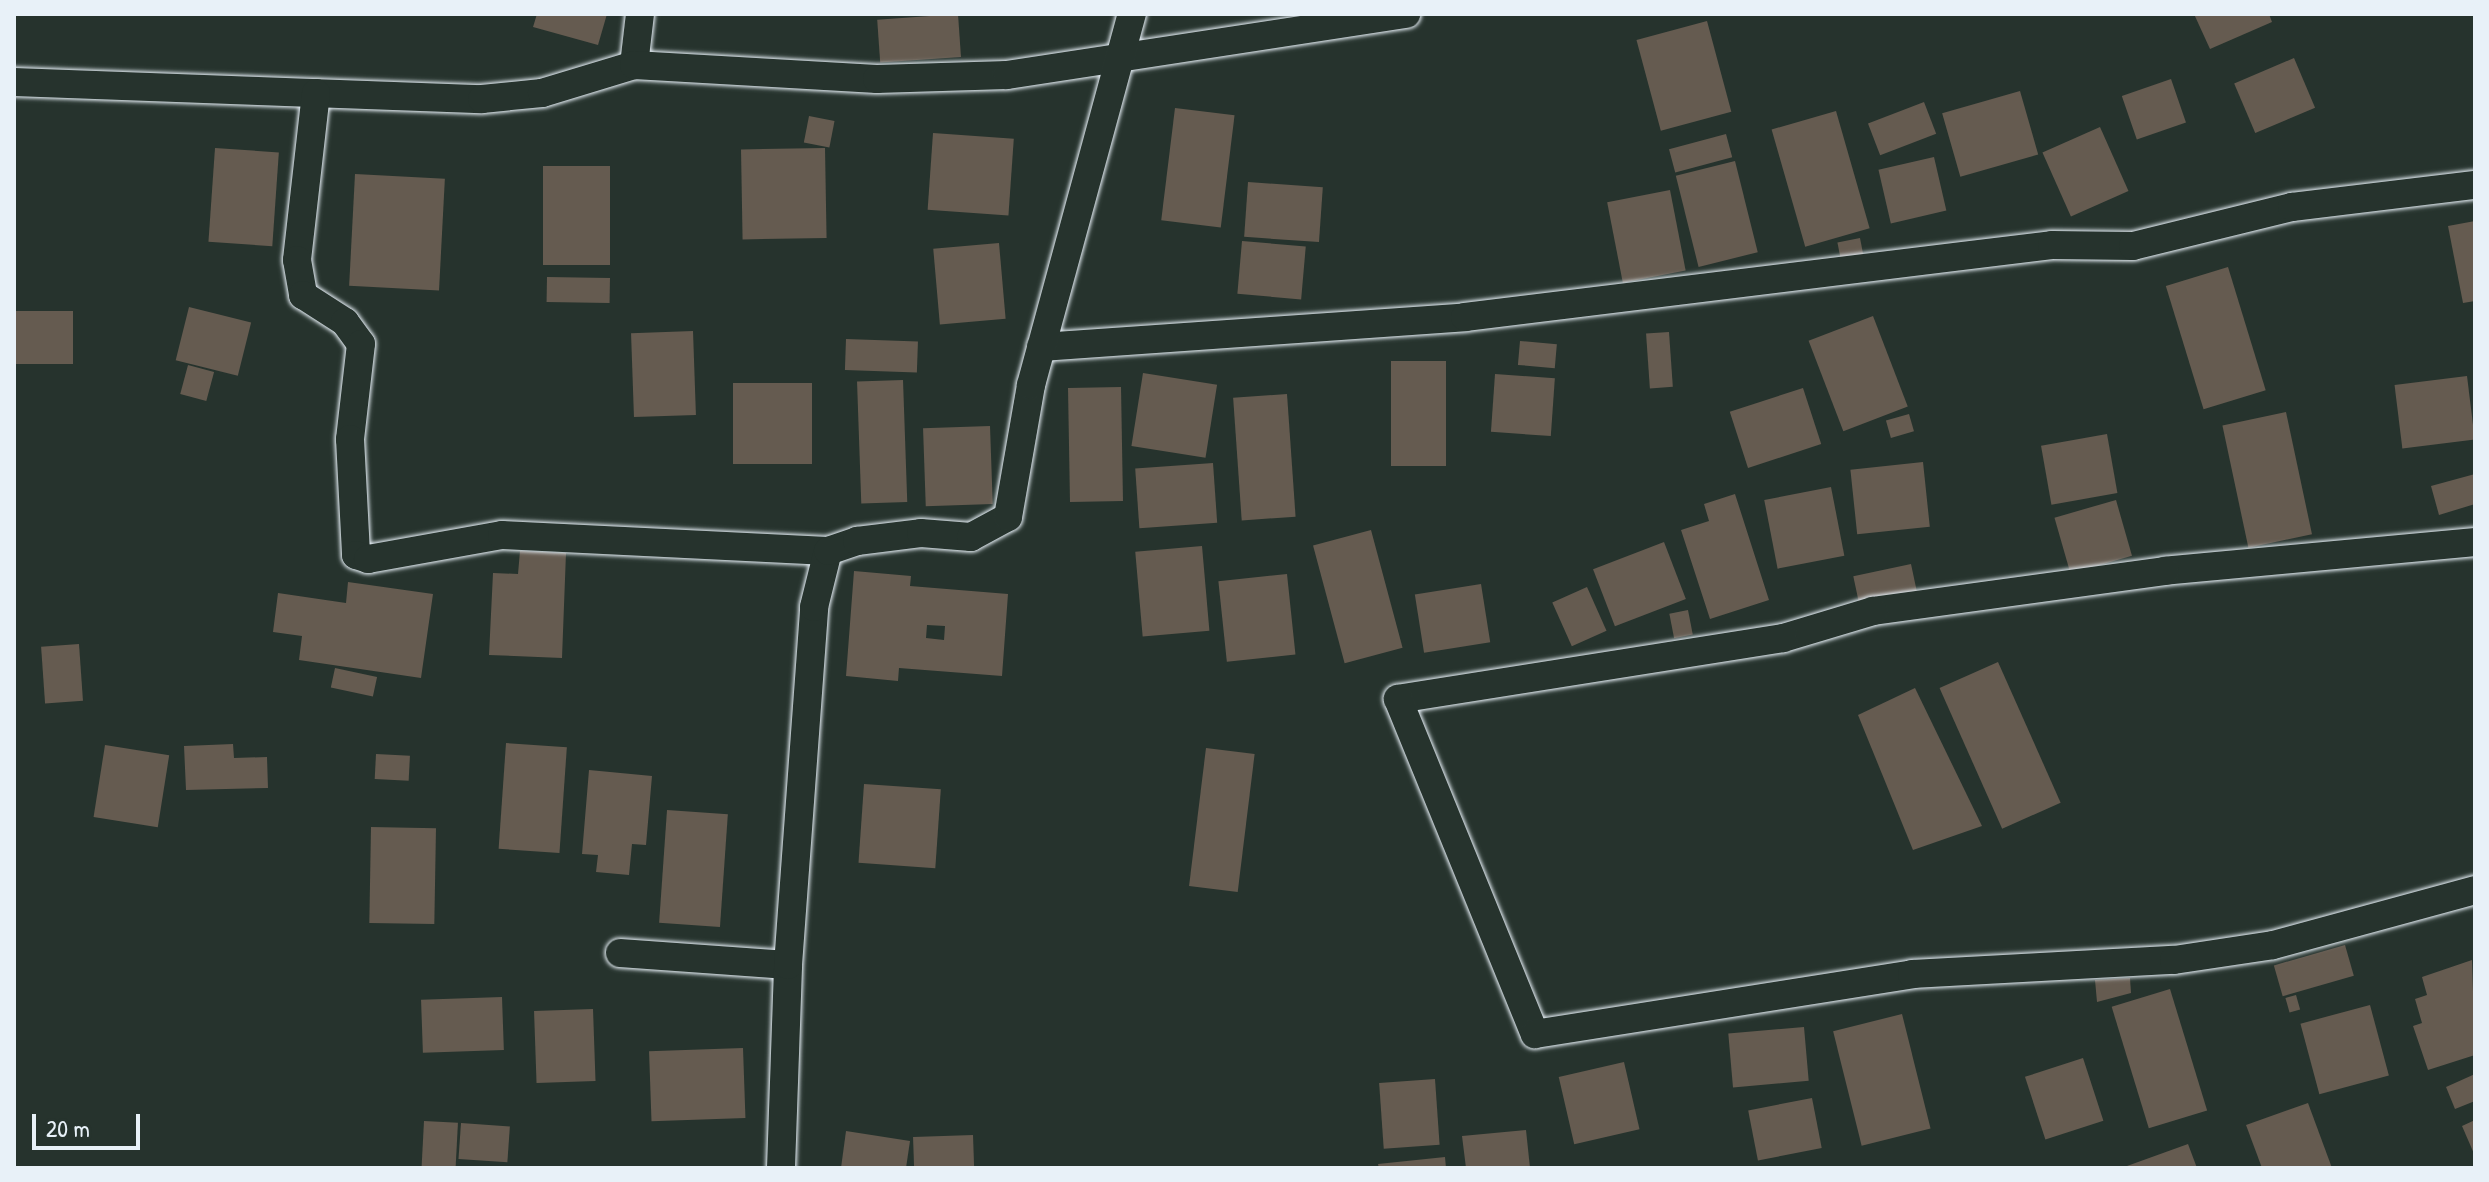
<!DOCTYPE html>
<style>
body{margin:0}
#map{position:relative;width:2489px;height:1182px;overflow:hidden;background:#26332d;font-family:"Patrick Hand",sans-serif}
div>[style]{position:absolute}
.building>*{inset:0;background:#655b50;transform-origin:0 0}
.roads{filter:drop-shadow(0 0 2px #e8f1f8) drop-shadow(0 0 2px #e8f1f8)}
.street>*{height:28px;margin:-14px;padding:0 14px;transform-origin:14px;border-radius:14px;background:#26332d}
span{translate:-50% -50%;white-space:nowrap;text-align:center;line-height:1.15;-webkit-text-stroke:8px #26332d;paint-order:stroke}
.frame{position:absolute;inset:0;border:16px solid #e8f1f8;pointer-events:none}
.scale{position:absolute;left:32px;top:1114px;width:108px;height:36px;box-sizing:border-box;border:4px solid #e8f1f8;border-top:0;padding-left:10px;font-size:24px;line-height:28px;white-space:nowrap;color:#e8f1f8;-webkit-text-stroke:6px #26332d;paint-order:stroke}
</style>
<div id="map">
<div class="building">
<div style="clip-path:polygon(537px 14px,607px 14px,598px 45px,533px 27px)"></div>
<div style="left:958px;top:14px;width:43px;height:81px;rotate:86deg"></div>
<div style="clip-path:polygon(2194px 14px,2269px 14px,2272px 22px,2210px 49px)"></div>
<div style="left:1707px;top:21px;width:94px;height:73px;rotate:75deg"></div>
<div style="left:2294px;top:58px;width:54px;height:65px;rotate:67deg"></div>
<div style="left:2171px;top:79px;width:46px;height:52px;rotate:71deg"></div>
<div style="left:2020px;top:91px;width:66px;height:81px;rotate:74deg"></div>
<div style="left:1924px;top:102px;width:34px;height:60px;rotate:69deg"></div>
<div style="left:1175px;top:108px;width:60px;height:113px;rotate:7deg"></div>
<div style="left:1836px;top:111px;width:122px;height:67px;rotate:74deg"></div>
<div style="left:809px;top:116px;width:26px;height:27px;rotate:11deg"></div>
<div style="left:2100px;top:127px;width:70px;height:63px;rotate:66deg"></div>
<div style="left:933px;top:133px;width:81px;height:77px;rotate:4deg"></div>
<div style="left:1726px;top:134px;width:24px;height:59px;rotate:75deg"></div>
<div style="left:215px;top:148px;width:64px;height:94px;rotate:4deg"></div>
<div style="left:825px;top:148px;width:90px;height:84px;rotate:89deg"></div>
<div style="left:1934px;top:157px;width:55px;height:57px;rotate:77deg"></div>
<div style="left:1735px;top:161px;width:94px;height:61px;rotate:76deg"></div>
<div style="left:543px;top:166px;width:67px;height:99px"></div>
<div style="left:355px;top:174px;width:90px;height:112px;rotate:3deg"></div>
<div style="left:1248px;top:182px;width:75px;height:55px;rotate:4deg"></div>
<div style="left:1670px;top:190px;width:82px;height:64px;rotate:79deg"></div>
<div style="clip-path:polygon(2475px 221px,2475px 301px,2463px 303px,2448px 226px)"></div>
<div style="left:1860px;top:238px;width:21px;height:23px;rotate:79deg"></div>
<div style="left:1242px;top:241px;width:64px;height:53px;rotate:5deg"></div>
<div style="left:999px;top:243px;width:76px;height:66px;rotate:85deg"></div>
<div style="left:2228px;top:267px;width:129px;height:65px;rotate:73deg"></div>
<div style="left:547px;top:277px;width:63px;height:25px;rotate:1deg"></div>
<div style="left:189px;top:307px;width:64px;height:55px;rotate:14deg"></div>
<div style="left:14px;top:311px;width:59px;height:53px"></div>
<div style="left:1873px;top:316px;width:97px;height:69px;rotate:69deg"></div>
<div style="left:693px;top:331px;width:84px;height:62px;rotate:88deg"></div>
<div style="left:1669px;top:332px;width:55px;height:23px;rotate:86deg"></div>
<div style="left:846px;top:339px;width:72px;height:31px;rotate:2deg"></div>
<div style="left:1520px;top:341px;width:37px;height:24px;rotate:5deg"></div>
<div style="left:1391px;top:361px;width:55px;height:105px"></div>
<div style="left:188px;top:365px;width:27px;height:30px;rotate:15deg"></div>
<div style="left:1143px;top:373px;width:75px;height:74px;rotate:9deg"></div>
<div style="left:1495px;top:374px;width:60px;height:58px;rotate:4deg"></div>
<div style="left:2467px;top:376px;width:64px;height:73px;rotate:83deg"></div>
<div style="left:903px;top:380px;width:122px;height:46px;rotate:88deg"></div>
<div style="left:733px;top:383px;width:79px;height:81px"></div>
<div style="left:1121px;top:387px;width:114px;height:53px;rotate:89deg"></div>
<div style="left:1803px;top:388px;width:59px;height:77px;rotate:72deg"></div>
<div style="left:1287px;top:394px;width:123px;height:54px;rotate:86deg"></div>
<div style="left:2286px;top:412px;width:125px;height:65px;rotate:78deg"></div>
<div style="left:1909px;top:414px;width:18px;height:24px;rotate:74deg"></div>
<div style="left:990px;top:426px;width:78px;height:67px;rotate:88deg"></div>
<div style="left:2107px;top:434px;width:60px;height:67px;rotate:80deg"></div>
<div style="left:1923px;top:462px;width:65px;height:73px;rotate:84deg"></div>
<div style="left:1213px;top:463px;width:60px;height:78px;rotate:86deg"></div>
<div style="clip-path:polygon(2475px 474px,2475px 504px,2439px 515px,2431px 486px)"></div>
<div style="left:1831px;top:487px;width:70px;height:68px;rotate:79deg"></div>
<div style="clip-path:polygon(1735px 494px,1769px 600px,1710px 619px,1681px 530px,1709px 521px,1704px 504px)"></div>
<div style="left:2116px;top:500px;width:58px;height:64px;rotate:74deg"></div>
<div style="left:1371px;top:530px;width:122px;height:60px;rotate:75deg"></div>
<div style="left:1664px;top:542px;width:61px;height:76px;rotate:69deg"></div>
<div style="left:1202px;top:546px;width:85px;height:67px;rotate:85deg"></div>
<div style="clip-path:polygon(520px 551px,566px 553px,562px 658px,489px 655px,493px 573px,518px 574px)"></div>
<div style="left:1911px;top:564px;width:33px;height:59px;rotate:78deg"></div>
<div style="clip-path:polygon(evenodd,854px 571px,911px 576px,910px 586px,1008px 594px,1002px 676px,899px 668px,898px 681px,846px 676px,854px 571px,927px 625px,945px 626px,944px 640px,926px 638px,927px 625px)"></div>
<div style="left:1287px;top:574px;width:81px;height:69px;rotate:84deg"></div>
<div style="clip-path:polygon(348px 582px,433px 594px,421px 678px,299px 660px,302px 636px,273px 632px,278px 593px,346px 603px)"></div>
<div style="left:1481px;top:584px;width:59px;height:67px;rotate:81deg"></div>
<div style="left:1587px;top:587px;width:48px;height:38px;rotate:66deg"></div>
<div style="left:1688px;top:610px;width:25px;height:19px;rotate:79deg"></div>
<div style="left:79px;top:644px;width:57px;height:38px;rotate:86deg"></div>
<div style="left:1998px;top:662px;width:154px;height:64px;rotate:66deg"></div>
<div style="left:335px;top:668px;width:43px;height:20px;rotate:12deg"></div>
<div style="clip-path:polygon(1915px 688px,1982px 826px,1913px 850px,1858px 715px)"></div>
<div style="left:506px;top:743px;width:61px;height:106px;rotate:4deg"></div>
<div style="clip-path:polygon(233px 744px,234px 758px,267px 757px,268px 788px,186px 790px,184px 746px)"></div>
<div style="left:105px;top:745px;width:65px;height:73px;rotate:9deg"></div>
<div style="left:1206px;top:748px;width:49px;height:139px;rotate:7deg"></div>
<div style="left:376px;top:754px;width:34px;height:25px;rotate:3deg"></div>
<div style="clip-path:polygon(589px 770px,652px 776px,646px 845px,632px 844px,629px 875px,596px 872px,598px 855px,582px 854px)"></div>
<div style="left:864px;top:784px;width:77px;height:79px;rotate:4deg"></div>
<div style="left:667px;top:810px;width:61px;height:113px;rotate:4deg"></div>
<div style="left:371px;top:827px;width:65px;height:96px;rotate:1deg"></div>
<div style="left:2345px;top:945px;width:32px;height:74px;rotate:74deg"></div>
<div style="clip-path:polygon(2472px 960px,2475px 1055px,2428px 1070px,2413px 1026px,2422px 1023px,2415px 999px,2427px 995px,2422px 977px)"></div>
<div style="clip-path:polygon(2130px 978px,2131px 993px,2097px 1002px,2095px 980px)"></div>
<div style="left:2170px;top:989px;width:127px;height:61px;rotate:73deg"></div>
<div style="left:2296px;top:995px;width:15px;height:11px;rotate:74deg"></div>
<div style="left:502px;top:997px;width:53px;height:81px;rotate:88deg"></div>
<div style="left:2370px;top:1005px;width:73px;height:72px;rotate:75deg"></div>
<div style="left:593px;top:1009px;width:72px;height:59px;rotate:88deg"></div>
<div style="left:1902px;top:1014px;width:118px;height:71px;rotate:76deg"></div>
<div style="left:1804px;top:1027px;width:54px;height:76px;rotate:85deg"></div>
<div style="left:743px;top:1048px;width:70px;height:94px;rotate:88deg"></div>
<div style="left:2083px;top:1058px;width:66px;height:61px;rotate:72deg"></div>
<div style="left:1624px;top:1062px;width:69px;height:67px;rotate:77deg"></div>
<div style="clip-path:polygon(2475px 1074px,2475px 1101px,2455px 1109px,2446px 1087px)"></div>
<div style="left:1435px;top:1079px;width:66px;height:56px;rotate:86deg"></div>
<div style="left:1812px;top:1098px;width:51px;height:65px;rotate:79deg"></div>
<div style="clip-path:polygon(2308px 1103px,2332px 1168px,2262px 1168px,2246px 1125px)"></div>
<div style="clip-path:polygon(2475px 1120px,2475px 1156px,2462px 1126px)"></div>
<div style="left:424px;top:1121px;width:34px;height:47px;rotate:3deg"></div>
<div style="left:461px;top:1123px;width:49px;height:36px;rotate:4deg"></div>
<div style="clip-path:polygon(1526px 1130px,1530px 1168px,1466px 1168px,1462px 1136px)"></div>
<div style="clip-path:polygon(846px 1131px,910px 1141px,906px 1168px,841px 1168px)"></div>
<div style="left:973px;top:1135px;width:33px;height:60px;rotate:88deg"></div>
<div style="clip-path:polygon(2188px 1144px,2197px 1168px,2128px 1168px,2127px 1166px)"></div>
<div style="clip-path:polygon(1445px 1157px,1446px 1168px,1379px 1168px,1378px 1164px)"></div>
</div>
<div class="roads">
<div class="street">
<div style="left:634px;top:65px;width:51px;rotate:-83.3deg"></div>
<div style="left:14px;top:82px;width:468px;rotate:2.1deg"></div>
<div style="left:482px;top:99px;width:60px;rotate:-5.7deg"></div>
<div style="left:542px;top:93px;width:96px;rotate:-16.9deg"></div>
<div style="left:634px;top:65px;width:243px;rotate:3.3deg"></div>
<div style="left:877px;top:79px;width:130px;rotate:-1.8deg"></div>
<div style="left:1007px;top:75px;width:404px;rotate:-8.7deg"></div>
<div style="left:316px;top:93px;width:168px;rotate:96.5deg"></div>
<div style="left:297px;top:260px;width:36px;rotate:80deg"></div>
<div style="left:303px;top:295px;width:50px;rotate:32.7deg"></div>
<div style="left:345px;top:322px;width:27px;rotate:54deg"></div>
<div style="left:361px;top:344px;width:96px;rotate:96.6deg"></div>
<div style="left:350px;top:439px;width:116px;rotate:87deg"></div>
<div style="left:356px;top:555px;width:13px;rotate:18deg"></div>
<div style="left:368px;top:559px;width:136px;rotate:-10.2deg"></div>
<div style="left:502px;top:535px;width:326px;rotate:2.8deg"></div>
<div style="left:1041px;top:347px;width:425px;rotate:-4deg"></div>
<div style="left:1465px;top:317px;width:591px;rotate:-6.99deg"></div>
<div style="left:2052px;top:245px;width:81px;rotate:0.7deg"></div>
<div style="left:2133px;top:246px;width:164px;rotate:-13.8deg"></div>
<div style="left:2292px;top:207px;width:184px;rotate:-6.9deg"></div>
<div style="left:2475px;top:542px;width:311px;rotate:174.7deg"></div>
<div style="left:2165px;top:571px;width:295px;rotate:172.2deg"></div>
<div style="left:1873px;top:611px;width:94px;rotate:163.3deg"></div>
<div style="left:1783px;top:638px;width:390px;rotate:171deg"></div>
<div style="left:1398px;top:699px;width:362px;rotate:67.8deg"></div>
<div style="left:1535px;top:1034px;width:382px;rotate:-9deg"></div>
<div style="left:1912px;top:974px;width:262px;rotate:-3.1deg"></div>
<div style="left:2174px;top:960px;width:100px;rotate:-8.6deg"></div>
<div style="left:2273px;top:945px;width:209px;rotate:-15.2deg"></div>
<div style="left:620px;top:953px;width:168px;rotate:4.1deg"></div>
<div style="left:781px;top:1168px;width:203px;rotate:-88deg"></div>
<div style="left:788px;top:965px;width:359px;rotate:-85.8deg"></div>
<div style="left:814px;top:607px;width:58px;rotate:-76deg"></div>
<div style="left:828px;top:551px;width:31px;rotate:-19deg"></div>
<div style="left:857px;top:541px;width:64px;rotate:-7.1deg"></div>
<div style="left:921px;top:533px;width:50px;rotate:4.6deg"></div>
<div style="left:971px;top:537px;width:42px;rotate:-28.4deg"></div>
<div style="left:1008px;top:517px;width:134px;rotate:-80.1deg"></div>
<div style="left:1031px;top:385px;width:385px;rotate:-74.8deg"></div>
</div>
</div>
<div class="frame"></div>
<div class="scale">20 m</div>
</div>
